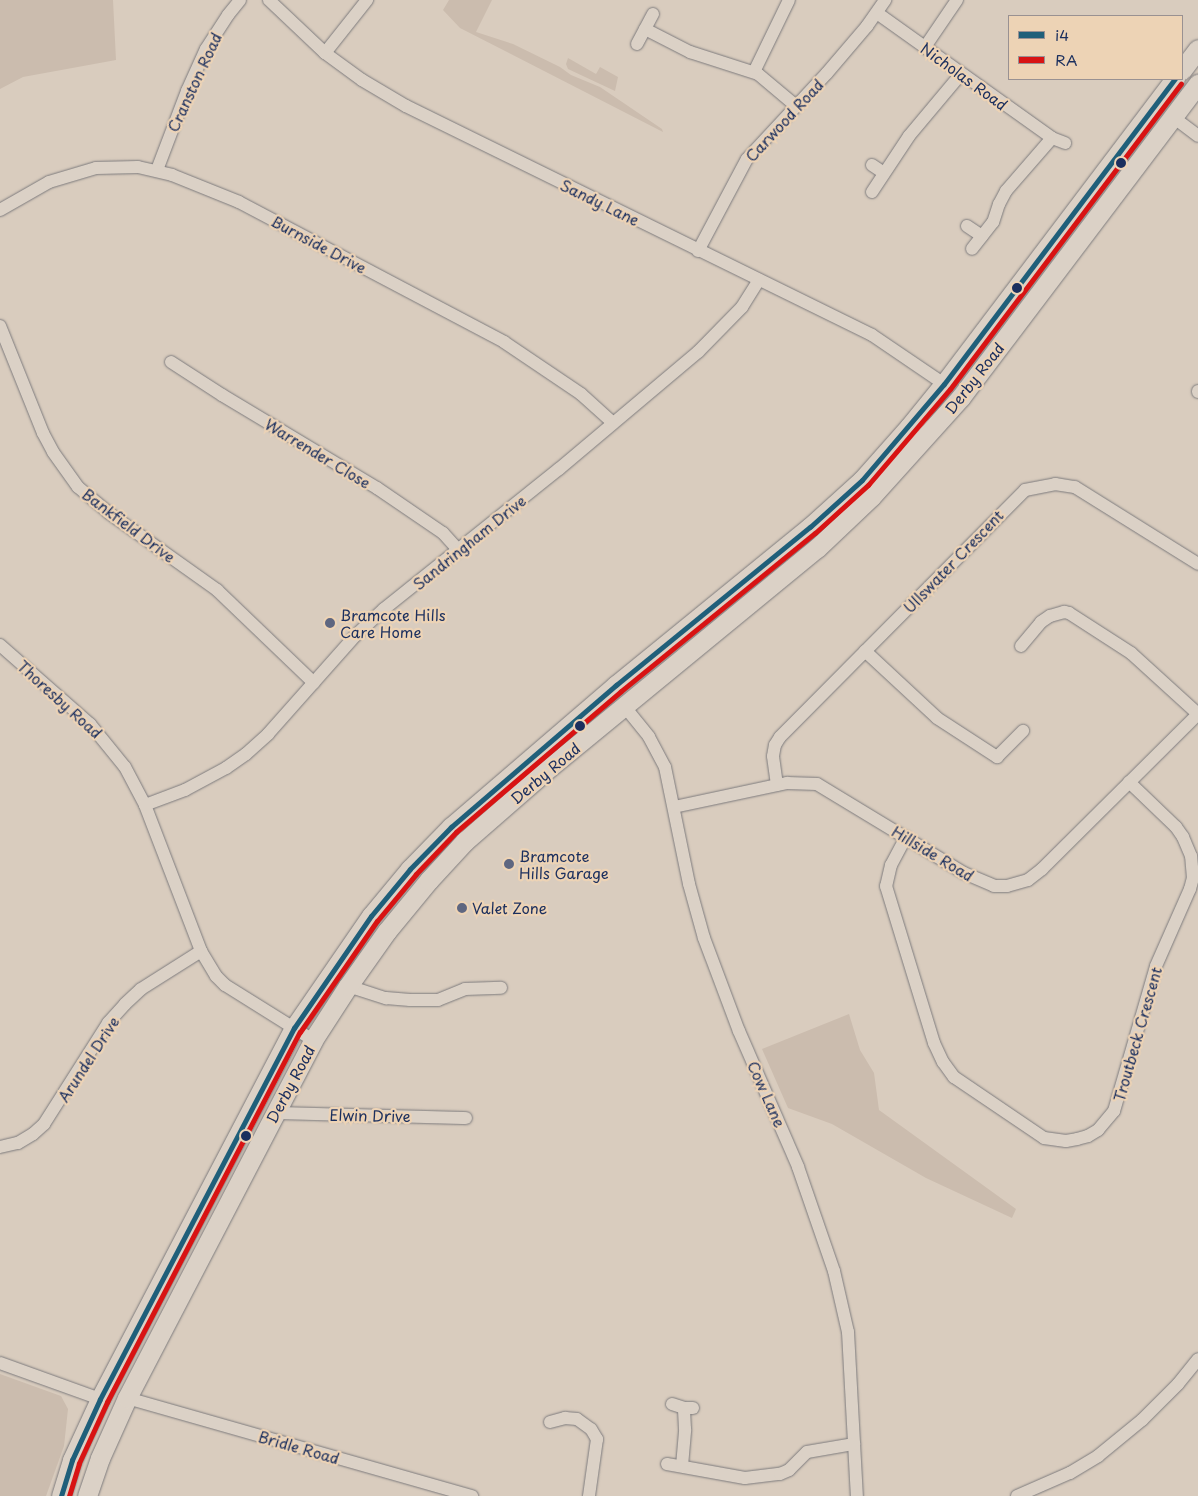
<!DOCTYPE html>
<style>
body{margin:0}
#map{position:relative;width:1198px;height:1496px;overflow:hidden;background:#d9ccbe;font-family:"Playpen Sans",sans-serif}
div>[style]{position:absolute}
.green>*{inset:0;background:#cbbcae}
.roads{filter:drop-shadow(0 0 1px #7d7b7d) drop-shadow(0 0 1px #7d7b7d)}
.minor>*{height:12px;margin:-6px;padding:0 6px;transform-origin:6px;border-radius:6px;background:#dbd1c6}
.highway>*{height:19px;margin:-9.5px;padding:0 9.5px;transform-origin:9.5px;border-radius:9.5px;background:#dbd1c6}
.bus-1>*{height:5px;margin:-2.5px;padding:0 2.5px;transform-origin:2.5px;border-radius:2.5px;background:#1f5f7a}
.bus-2>*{height:5px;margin:-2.5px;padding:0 2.5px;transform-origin:2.5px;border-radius:2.5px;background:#d81313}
.dots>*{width:14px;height:14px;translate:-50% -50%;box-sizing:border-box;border:2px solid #edd3b5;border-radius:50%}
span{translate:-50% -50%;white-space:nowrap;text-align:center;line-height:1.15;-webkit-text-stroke:4.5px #edd3b5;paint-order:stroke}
.street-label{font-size:15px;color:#1b2f5e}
.poi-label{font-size:15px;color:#1b2f5e}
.left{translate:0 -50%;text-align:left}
.legend{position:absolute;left:1008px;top:15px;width:175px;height:65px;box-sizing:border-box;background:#edd3b5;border:1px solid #999192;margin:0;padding:6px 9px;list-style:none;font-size:15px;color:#1b2f5e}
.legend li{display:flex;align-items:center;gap:10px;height:25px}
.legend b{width:25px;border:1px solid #999192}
</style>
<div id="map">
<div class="green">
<div style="clip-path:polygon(0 0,113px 0,116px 60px,23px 77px,0 89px)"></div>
<div style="clip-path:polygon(449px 0,492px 0,476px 32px,513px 44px,560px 67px,571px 75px,600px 87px,662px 129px,663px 132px,460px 28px,443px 10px)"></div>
<div style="clip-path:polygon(568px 58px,596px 74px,600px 67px,618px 77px,615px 91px,568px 69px,566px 64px)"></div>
<div style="clip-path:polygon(849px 1014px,860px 1050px,874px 1073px,879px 1110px,1016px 1209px,1012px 1218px,926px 1178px,832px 1124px,788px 1108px,762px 1049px)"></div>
<div style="clip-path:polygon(0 1374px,61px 1396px,68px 1409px,64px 1446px,46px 1496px,0 1496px)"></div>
</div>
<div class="roads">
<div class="minor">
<div style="left:269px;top:0;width:77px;rotate:43.4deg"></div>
<div style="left:325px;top:53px;width:46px;rotate:36.1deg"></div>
<div style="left:362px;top:80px;width:51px;rotate:30.6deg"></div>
<div style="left:406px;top:106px;width:519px;rotate:26.17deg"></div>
<div style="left:872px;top:335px;width:87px;rotate:34.2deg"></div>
<div style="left:877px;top:13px;width:215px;rotate:35.5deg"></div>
<div style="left:1052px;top:138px;width:70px;rotate:131deg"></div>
<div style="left:1006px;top:191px;width:15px;rotate:118deg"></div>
<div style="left:999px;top:204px;width:19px;rotate:108deg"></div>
<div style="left:993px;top:222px;width:34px;rotate:128deg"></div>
<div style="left:645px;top:29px;width:51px;rotate:27.1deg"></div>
<div style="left:690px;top:52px;width:71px;rotate:17.9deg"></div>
<div style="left:758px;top:74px;width:50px;rotate:40.1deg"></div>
<div style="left:637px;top:44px;width:34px;rotate:-62deg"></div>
<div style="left:925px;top:47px;width:57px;rotate:-55.8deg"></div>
<div style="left:325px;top:53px;width:68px;rotate:-51.6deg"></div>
<div style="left:754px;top:72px;width:80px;rotate:-64.1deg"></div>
<div style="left:1173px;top:117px;width:31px;rotate:37deg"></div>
<div style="left:1052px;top:138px;width:14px;rotate:21deg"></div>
<div style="left:872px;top:165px;width:14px;rotate:34deg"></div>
<div style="left:157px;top:170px;width:85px;rotate:-69.2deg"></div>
<div style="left:187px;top:91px;width:46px;rotate:-65.7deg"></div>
<div style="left:206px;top:49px;width:40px;rotate:-57.1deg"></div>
<div style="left:228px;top:15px;width:19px;rotate:-51deg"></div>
<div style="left:872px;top:192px;width:67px;rotate:-56.5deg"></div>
<div style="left:909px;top:136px;width:81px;rotate:-50deg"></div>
<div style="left:0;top:210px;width:56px;rotate:-29.7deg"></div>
<div style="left:49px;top:182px;width:49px;rotate:-16.6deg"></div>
<div style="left:96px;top:168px;width:42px;rotate:-1.4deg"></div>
<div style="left:138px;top:167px;width:35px;rotate:13deg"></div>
<div style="left:172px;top:175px;width:72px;rotate:21.9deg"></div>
<div style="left:239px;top:202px;width:300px;rotate:27.8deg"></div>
<div style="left:504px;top:342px;width:93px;rotate:34deg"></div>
<div style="left:581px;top:394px;width:42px;rotate:42.1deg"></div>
<div style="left:967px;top:226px;width:18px;rotate:34deg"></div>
<div style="left:698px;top:251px;width:104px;rotate:-62deg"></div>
<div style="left:747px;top:159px;width:117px;rotate:-47.1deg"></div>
<div style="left:827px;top:73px;width:62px;rotate:-49.6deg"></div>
<div style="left:867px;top:26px;width:32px;rotate:-55deg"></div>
<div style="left:0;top:326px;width:115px;rotate:68.1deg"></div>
<div style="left:43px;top:433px;width:21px;rotate:62deg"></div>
<div style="left:53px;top:452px;width:43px;rotate:54.5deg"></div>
<div style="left:78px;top:487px;width:40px;rotate:40deg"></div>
<div style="left:109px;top:513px;width:133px;rotate:35.5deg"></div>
<div style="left:217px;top:590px;width:134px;rotate:43.8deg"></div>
<div style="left:171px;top:362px;width:61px;rotate:32.9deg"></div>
<div style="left:222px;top:395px;width:181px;rotate:31deg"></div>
<div style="left:377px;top:488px;width:80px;rotate:34.3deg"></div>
<div style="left:443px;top:533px;width:24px;rotate:48deg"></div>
<div style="left:1198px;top:392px;width:1px;rotate:-90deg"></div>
<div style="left:0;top:645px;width:120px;rotate:41.3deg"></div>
<div style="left:90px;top:724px;width:55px;rotate:50.9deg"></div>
<div style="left:125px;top:767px;width:43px;rotate:62.2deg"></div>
<div style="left:145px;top:805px;width:156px;rotate:69deg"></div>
<div style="left:201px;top:951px;width:29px;rotate:59deg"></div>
<div style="left:216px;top:976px;width:13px;rotate:45deg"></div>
<div style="left:225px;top:985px;width:104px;rotate:32deg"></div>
<div style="left:1021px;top:646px;width:31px;rotate:-50deg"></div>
<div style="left:1041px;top:622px;width:11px;rotate:-34deg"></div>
<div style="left:1050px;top:616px;width:15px;rotate:-16deg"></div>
<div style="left:1064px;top:612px;width:5px;rotate:11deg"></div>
<div style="left:1069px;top:613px;width:74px;rotate:32.8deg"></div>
<div style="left:1131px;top:653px;width:91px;rotate:42.3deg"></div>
<div style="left:865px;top:651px;width:98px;rotate:42.9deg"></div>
<div style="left:937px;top:718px;width:72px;rotate:33deg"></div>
<div style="left:997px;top:757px;width:37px;rotate:-45deg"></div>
<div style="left:625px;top:707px;width:38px;rotate:51deg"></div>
<div style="left:649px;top:737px;width:34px;rotate:62deg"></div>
<div style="left:665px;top:767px;width:119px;rotate:78.4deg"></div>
<div style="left:689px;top:884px;width:56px;rotate:74.5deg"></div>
<div style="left:704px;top:938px;width:99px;rotate:69.4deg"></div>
<div style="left:739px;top:1031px;width:148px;rotate:66.5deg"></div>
<div style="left:798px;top:1167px;width:110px;rotate:70.9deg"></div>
<div style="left:834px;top:1271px;width:63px;rotate:77.1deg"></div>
<div style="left:848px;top:1332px;width:164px;rotate:86.9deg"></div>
<div style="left:777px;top:785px;width:29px;rotate:-98deg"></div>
<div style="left:773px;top:756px;width:11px;rotate:-80deg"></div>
<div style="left:775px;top:745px;width:9px;rotate:-58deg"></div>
<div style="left:780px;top:737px;width:348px;rotate:-45.2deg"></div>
<div style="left:1025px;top:490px;width:31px;rotate:-11deg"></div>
<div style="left:1055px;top:484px;width:20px;rotate:9deg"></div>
<div style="left:1075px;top:487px;width:145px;rotate:32deg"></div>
<div style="left:145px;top:805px;width:43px;rotate:-20.6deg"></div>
<div style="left:185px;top:790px;width:47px;rotate:-28.2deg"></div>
<div style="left:226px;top:768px;width:24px;rotate:-35deg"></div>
<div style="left:246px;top:754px;width:30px;rotate:-42deg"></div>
<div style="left:268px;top:734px;width:132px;rotate:-48.4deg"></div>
<div style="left:356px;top:635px;width:38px;rotate:-43deg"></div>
<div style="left:384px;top:609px;width:224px;rotate:-38.7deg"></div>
<div style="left:559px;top:469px;width:182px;rotate:-40.1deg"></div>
<div style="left:698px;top:352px;width:63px;rotate:-45.6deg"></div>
<div style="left:742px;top:307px;width:32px;rotate:-58deg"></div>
<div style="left:674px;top:807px;width:116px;rotate:-12deg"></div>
<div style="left:787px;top:783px;width:30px;rotate:2deg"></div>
<div style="left:817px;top:784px;width:172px;rotate:31.2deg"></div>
<div style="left:964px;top:873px;width:33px;rotate:23deg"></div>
<div style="left:994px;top:886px;width:13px"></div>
<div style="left:1007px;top:886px;width:22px;rotate:-16deg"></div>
<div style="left:1028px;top:880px;width:18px;rotate:-38deg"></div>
<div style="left:1042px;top:869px;width:220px;rotate:-44.8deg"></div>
<div style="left:906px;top:837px;width:32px;rotate:118deg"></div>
<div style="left:891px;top:865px;width:22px;rotate:103deg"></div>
<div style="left:886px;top:886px;width:164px;rotate:73deg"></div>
<div style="left:934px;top:1043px;width:21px;rotate:65deg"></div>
<div style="left:943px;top:1062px;width:19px;rotate:54deg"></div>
<div style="left:954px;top:1077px;width:109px;rotate:34.1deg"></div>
<div style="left:1044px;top:1138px;width:22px;rotate:8deg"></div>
<div style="left:1066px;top:1141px;width:11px;rotate:-10deg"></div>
<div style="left:1077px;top:1139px;width:11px;rotate:-15deg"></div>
<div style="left:1088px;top:1136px;width:12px;rotate:-31deg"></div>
<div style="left:1098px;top:1130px;width:25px;rotate:-50deg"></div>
<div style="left:1114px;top:1111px;width:151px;rotate:-73.8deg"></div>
<div style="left:1156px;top:966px;width:84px;rotate:-66.2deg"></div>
<div style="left:1190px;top:889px;width:11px;rotate:-75deg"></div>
<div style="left:1193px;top:878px;width:22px;rotate:-95deg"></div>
<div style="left:1191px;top:856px;width:21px;rotate:-113deg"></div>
<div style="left:1183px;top:837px;width:12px;rotate:-125deg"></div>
<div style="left:1176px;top:827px;width:65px;rotate:-136.2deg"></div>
<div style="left:348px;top:986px;width:40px;rotate:18deg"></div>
<div style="left:386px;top:998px;width:24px;rotate:5deg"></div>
<div style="left:410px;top:1000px;width:28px"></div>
<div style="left:438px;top:1000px;width:29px;rotate:-22deg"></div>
<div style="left:465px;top:989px;width:36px;rotate:-2deg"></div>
<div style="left:275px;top:1113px;width:191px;rotate:1.5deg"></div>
<div style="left:0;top:1147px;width:18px;rotate:-13deg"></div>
<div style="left:18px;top:1143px;width:17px;rotate:-31deg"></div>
<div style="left:33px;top:1134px;width:15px;rotate:-42deg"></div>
<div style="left:44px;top:1124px;width:120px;rotate:-57.6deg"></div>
<div style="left:108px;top:1023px;width:25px;rotate:-48deg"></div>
<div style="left:125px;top:1004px;width:22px;rotate:-43deg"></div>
<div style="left:141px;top:989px;width:71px;rotate:-32.3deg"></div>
<div style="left:0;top:1363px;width:106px;rotate:19.8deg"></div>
<div style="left:127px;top:1398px;width:359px;rotate:15.9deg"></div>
<div style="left:672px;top:1404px;width:13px;rotate:18deg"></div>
<div style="left:684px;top:1408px;width:9px"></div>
<div style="left:550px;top:1422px;width:16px;rotate:-15deg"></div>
<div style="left:565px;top:1418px;width:12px;rotate:5deg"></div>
<div style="left:577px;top:1419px;width:17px;rotate:36deg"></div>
<div style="left:591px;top:1429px;width:12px;rotate:59deg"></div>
<div style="left:597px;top:1439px;width:58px;rotate:98deg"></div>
<div style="left:667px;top:1464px;width:79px;rotate:10.2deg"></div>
<div style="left:745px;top:1478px;width:35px;rotate:-7deg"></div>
<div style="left:780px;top:1474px;width:10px;rotate:-24deg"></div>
<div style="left:789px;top:1470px;width:25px;rotate:-45deg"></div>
<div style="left:807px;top:1452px;width:48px;rotate:-9.7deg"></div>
<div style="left:682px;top:1466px;width:37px;rotate:-85deg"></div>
<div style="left:685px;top:1429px;width:21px;rotate:-93deg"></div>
<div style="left:1017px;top:1496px;width:58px;rotate:-23.5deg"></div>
<div style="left:1070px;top:1473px;width:33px;rotate:-31deg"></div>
<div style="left:1098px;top:1456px;width:57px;rotate:-39.3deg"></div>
<div style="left:1142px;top:1420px;width:51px;rotate:-45deg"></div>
<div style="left:1178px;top:1384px;width:32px;rotate:-51deg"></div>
</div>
<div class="highway">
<div style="left:1182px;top:70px;width:26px;rotate:-53deg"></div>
<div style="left:61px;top:1496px;width:38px;rotate:-73deg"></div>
<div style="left:72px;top:1460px;width:67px;rotate:-65.3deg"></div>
<div style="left:100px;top:1399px;width:419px;rotate:-62.4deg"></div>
<div style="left:294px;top:1028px;width:136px;rotate:-55.5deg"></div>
<div style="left:371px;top:916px;width:61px;rotate:-50.3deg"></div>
<div style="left:410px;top:869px;width:59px;rotate:-45.7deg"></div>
<div style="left:451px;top:827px;width:218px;rotate:-40.7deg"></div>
<div style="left:616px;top:685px;width:250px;rotate:-39.2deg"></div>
<div style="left:810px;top:527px;width:70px;rotate:-42.1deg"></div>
<div style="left:862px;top:480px;width:71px;rotate:-48.4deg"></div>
<div style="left:909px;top:427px;width:55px;rotate:-50.9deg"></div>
<div style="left:944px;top:384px;width:383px;rotate:-52.9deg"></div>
<div style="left:87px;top:1496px;width:40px;rotate:-71.1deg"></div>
<div style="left:100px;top:1458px;width:66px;rotate:-65.8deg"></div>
<div style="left:127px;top:1398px;width:403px;rotate:-62.5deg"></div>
<div style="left:313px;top:1040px;width:64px;rotate:-57.1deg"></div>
<div style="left:348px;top:986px;width:67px;rotate:-54.7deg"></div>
<div style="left:387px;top:931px;width:66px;rotate:-50.5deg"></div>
<div style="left:429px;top:880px;width:53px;rotate:-47.3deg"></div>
<div style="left:465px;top:841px;width:105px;rotate:-41.1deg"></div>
<div style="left:544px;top:772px;width:353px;rotate:-39.4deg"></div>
<div style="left:817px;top:548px;width:74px;rotate:-43.4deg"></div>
<div style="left:871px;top:497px;width:135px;rotate:-48deg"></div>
<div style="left:961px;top:397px;width:393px;rotate:-52.9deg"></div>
</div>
</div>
<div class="bus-1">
<div style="left:61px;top:1496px;width:38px;rotate:-73deg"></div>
<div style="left:72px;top:1460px;width:67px;rotate:-65.3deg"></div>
<div style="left:100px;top:1399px;width:419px;rotate:-62.4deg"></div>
<div style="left:294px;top:1028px;width:136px;rotate:-55.5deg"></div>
<div style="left:371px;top:916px;width:61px;rotate:-50.3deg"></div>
<div style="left:410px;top:869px;width:59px;rotate:-45.7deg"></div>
<div style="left:451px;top:827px;width:218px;rotate:-40.7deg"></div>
<div style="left:616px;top:685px;width:250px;rotate:-39.2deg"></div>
<div style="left:810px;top:527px;width:70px;rotate:-42.1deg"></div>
<div style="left:862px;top:480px;width:126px;rotate:-49.5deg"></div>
<div style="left:944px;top:384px;width:383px;rotate:-52.9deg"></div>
</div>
<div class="bus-2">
<div style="left:69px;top:1496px;width:34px;rotate:-73deg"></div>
<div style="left:79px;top:1463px;width:67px;rotate:-65.3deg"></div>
<div style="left:107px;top:1402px;width:417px;rotate:-62.5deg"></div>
<div style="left:300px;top:1032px;width:135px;rotate:-55.3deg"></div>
<div style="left:377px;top:921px;width:61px;rotate:-50.3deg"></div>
<div style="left:416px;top:874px;width:58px;rotate:-46.4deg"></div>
<div style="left:456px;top:832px;width:217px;rotate:-40.5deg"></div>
<div style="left:621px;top:691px;width:250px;rotate:-39.2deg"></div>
<div style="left:815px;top:533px;width:72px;rotate:-42.2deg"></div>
<div style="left:868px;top:485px;width:126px;rotate:-49.5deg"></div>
<div style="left:950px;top:389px;width:383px;rotate:-52.9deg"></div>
</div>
<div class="dots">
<div style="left:1121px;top:163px;background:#1b2f5e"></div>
<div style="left:1017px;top:288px;background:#1b2f5e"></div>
<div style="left:330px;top:623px;background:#5e6680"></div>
<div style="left:580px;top:726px;background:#1b2f5e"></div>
<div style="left:509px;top:864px;background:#5e6680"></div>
<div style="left:462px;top:908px;background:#5e6680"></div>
<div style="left:246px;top:1136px;background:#1b2f5e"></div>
</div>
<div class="street-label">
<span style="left:964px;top:76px;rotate:36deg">Nicholas Road</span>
<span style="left:194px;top:82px;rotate:-65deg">Cranston Road</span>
<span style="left:784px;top:120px;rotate:-47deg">Carwood Road</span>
<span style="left:600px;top:202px;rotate:26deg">Sandy Lane</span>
<span style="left:319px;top:244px;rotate:28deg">Burnside Drive</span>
<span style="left:974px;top:378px;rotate:-52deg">Derby Road</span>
<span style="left:318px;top:453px;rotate:31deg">Warrender Close</span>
<span style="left:129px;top:525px;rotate:37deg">Bankfield Drive</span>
<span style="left:469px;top:542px;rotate:-39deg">Sandringham Drive</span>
<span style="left:953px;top:561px;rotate:-46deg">Ullswater Crescent</span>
<span style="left:60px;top:699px;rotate:42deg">Thoresby Road</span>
<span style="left:545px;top:773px;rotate:-40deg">Derby Road</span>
<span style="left:933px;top:853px;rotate:31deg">Hillside Road</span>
<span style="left:1137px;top:1034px;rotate:-74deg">Troutbeck Crescent</span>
<span style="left:88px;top:1059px;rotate:-57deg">Arundel Drive</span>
<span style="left:290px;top:1084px;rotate:-62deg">Derby Road</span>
<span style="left:767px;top:1094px;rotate:66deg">Cow Lane</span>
<span style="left:370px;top:1115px;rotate:1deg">Elwin Drive</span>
<span style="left:299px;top:1447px;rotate:16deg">Bridle Road</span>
</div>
<div class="poi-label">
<span class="left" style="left:340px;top:623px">Bramcote Hills<br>Care Home</span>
<span class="left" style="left:519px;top:864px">Bramcote<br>Hills Garage</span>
<span class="left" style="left:472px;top:908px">Valet Zone</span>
</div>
<ul class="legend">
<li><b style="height:6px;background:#1f5f7a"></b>i4</li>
<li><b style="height:6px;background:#d81313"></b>RA</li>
</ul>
</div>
